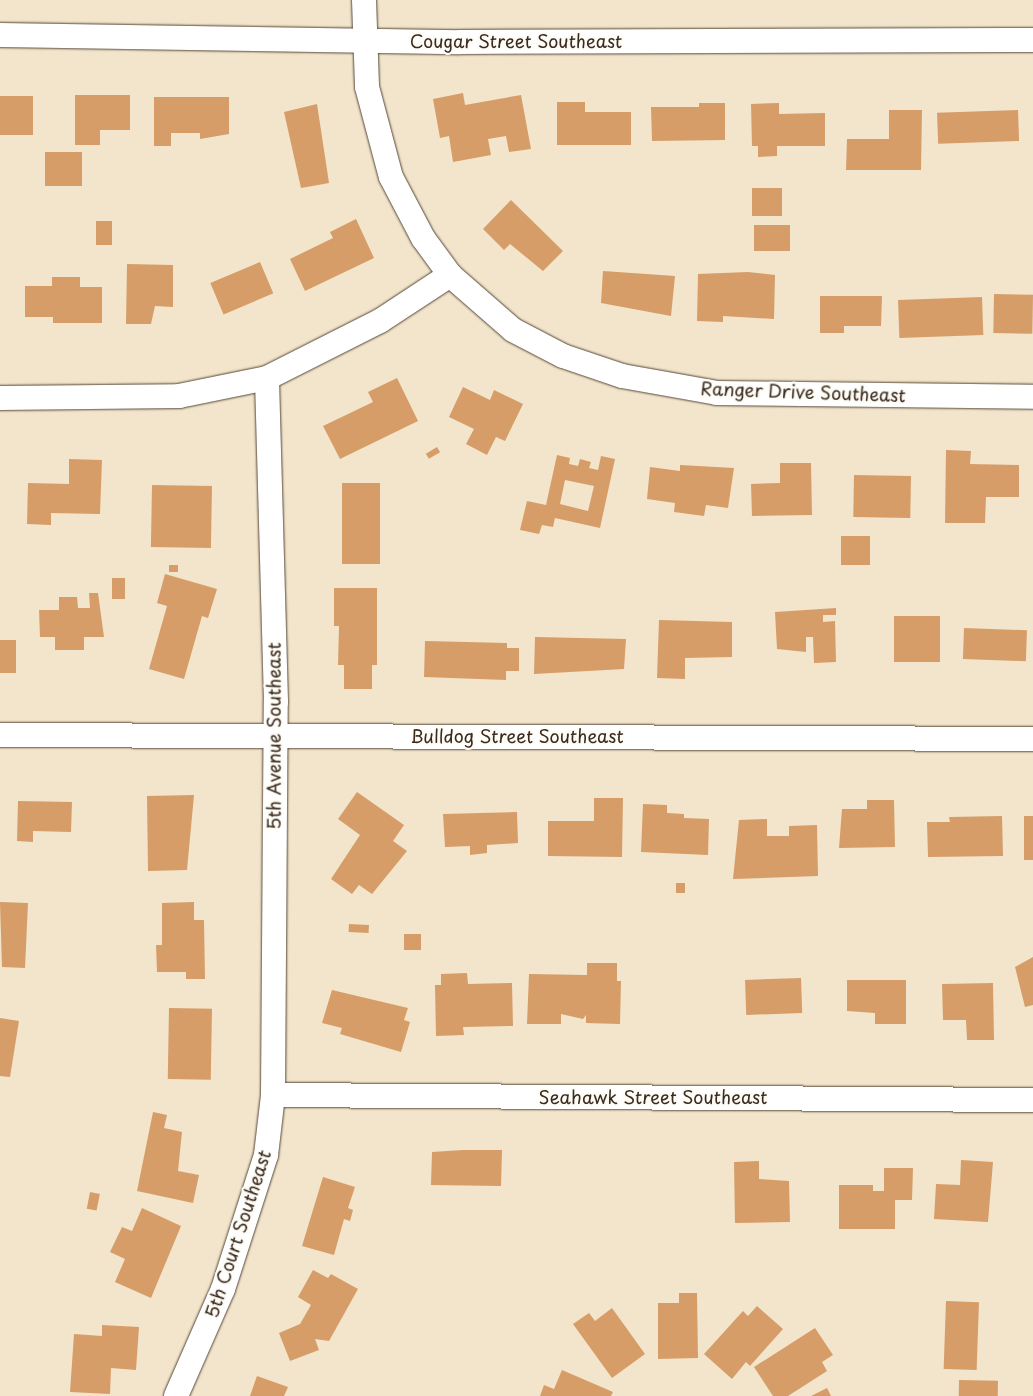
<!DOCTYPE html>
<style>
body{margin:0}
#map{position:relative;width:1033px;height:1396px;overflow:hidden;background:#f2e5cb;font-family:"Playpen Sans",sans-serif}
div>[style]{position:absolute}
.building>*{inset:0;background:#d69d68;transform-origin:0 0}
.roads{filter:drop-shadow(0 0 1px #564638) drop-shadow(0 0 1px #564638)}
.street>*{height:24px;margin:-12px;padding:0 12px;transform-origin:12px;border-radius:12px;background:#fff}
span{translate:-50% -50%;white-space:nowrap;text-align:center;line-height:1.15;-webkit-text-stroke:4.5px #fdfcf7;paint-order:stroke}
.street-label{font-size:18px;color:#3b2a1e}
</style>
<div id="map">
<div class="building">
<div style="clip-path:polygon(463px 93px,465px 105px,521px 95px,531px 149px,509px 152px,506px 136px,488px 139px,491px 155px,453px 162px,449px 136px,440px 138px,433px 99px)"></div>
<div style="clip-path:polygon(75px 95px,130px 95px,130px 130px,100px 130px,100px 145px,75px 145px)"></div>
<div style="left:0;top:96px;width:33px;height:39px"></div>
<div style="clip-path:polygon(154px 97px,229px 97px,229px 134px,200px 139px,200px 133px,171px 133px,171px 146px,154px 146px)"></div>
<div style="clip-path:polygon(557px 102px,585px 102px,585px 112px,631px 112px,631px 145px,557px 145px)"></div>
<div style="clip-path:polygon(699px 103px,725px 103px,725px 140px,652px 141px,651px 107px,699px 107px)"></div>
<div style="clip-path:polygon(779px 103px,779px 114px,825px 113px,825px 146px,777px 146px,777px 156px,758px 157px,758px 146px,752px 146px,751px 104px)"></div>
<div style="clip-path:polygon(317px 104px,329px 183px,301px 188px,284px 112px)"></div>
<div style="clip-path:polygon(889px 110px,922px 110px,921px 170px,846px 170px,847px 139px,889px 139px)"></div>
<div style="left:1018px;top:110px;width:31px;height:81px;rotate:88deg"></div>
<div style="left:45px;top:152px;width:37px;height:34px"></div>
<div style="left:752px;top:188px;width:30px;height:28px"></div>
<div style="clip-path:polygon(511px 200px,563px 251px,543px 271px,510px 244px,504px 250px,483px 229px)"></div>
<div style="clip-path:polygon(356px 219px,374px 258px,305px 291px,290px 259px,333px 238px,330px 232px)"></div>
<div style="left:96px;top:221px;width:16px;height:24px"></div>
<div style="left:754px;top:225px;width:36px;height:26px"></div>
<div style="left:260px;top:262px;width:34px;height:54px;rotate:67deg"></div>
<div style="clip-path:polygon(127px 264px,173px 265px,173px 307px,155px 306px,151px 324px,126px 324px)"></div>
<div style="clip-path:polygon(603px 271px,675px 276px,671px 316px,601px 303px)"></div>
<div style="clip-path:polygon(748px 272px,775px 275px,774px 319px,723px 316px,723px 322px,697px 321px,698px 274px)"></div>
<div style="clip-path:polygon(52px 277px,80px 277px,80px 287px,102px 287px,102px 323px,53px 323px,53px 317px,25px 317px,25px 286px,52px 286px)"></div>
<div style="left:994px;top:294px;width:39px;height:39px;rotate:1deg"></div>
<div style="clip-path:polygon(820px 296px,882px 296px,881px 326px,844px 326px,844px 333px,820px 333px)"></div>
<div style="left:982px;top:297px;width:38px;height:84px;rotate:88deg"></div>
<div style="clip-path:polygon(397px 378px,418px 421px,340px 459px,323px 426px,373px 402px,368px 392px)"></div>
<div style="clip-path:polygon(463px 387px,490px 400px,494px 390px,523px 404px,505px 441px,496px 437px,487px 455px,466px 444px,474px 429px,449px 417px)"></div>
<div style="left:437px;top:447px;width:6px;height:13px;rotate:59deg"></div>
<div style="clip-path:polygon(946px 450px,971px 451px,970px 464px,1019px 465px,1019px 497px,986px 497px,985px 523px,945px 523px)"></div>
<div style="clip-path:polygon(evenodd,557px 455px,570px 458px,569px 464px,578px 466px,580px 459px,591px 462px,589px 468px,598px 470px,601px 456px,615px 459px,600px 528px,555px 518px,553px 527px,542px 525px,539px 534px,520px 530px,527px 501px,546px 505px,557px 455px,565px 480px,594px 486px,588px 511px,560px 504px,565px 480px)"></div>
<div style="clip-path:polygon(69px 459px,102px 460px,100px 514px,51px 513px,51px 525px,27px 524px,28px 483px,69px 484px)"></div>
<div style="clip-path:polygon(780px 463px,811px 463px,812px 515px,752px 516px,751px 484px,780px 483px)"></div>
<div style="clip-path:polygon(680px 465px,734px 468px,728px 508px,706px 505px,704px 516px,674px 512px,675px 503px,647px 499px,650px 467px,680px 471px)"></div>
<div style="left:854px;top:475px;width:57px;height:42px;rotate:1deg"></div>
<div style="left:342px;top:483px;width:38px;height:81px"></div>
<div style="left:152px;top:485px;width:60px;height:62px;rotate:1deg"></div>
<div style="left:841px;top:536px;width:29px;height:29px"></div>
<div style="left:169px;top:565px;width:9px;height:7px"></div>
<div style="clip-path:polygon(165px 574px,217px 589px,208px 618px,202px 616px,184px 679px,149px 669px,167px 606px,157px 603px)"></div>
<div style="left:112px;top:578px;width:13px;height:21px"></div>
<div style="clip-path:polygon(334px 588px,377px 588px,377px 665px,372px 665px,372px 689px,344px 689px,344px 665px,338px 665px,339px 626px,334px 626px)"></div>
<div style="clip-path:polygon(89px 593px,98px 593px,104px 637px,84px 637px,84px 650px,55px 650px,55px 637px,40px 637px,39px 610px,59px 610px,59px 597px,77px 597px,78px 608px,90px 608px)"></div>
<div style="clip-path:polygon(836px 608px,836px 615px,823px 615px,823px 622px,835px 621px,836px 662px,814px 663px,813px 637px,806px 637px,806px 652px,777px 649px,775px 612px)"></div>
<div style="left:894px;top:616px;width:46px;height:46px"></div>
<div style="clip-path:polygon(659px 620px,732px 622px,732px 657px,685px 658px,685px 679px,657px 678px)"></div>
<div style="left:964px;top:628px;width:63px;height:31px;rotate:2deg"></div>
<div style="clip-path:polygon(535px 637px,626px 639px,624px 669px,534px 674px)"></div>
<div style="left:0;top:640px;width:16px;height:33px"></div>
<div style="clip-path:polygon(425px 641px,507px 643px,507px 648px,519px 648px,519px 671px,506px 671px,506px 680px,424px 677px)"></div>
<div style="clip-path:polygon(357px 792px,404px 825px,393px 841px,407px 851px,372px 894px,359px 885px,352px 894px,331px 879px,360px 835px,338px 819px)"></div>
<div style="clip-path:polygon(194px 795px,187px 870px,148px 871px,147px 796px)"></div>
<div style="clip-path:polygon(594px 798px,623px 798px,622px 857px,548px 856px,548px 821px,594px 821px)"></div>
<div style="clip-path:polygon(867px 800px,894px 800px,895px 847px,839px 848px,842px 809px,867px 809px)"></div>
<div style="clip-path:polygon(18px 801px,72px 802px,71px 832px,33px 831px,33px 842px,17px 841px)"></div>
<div style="clip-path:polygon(643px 804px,667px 805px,667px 813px,684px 814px,684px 818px,709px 819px,708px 855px,641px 852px)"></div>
<div style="clip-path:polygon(517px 812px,518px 843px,487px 845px,487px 853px,470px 855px,470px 846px,445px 847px,443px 814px)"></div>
<div style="clip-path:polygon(1002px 816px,1003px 856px,928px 857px,927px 822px,950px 822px,949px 817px)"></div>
<div style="left:1024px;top:816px;width:9px;height:44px"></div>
<div style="clip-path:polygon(767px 819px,767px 836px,789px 836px,789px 826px,817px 825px,818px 876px,733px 879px,739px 820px)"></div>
<div style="left:676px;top:883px;width:9px;height:10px"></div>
<div style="clip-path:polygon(0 902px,28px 903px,25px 968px,2px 967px)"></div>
<div style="clip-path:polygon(194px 902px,194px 920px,204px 920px,205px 979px,186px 979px,186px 972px,157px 972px,156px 945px,162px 945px,162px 903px)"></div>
<div style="left:349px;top:924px;width:20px;height:8px;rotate:3deg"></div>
<div style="left:404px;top:934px;width:17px;height:16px"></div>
<div style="clip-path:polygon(1033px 957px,1033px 1005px,1025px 1007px,1015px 967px)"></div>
<div style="clip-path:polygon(587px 963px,617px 963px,617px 981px,621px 981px,620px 1024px,586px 1023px,586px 1015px,583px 1019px,561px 1014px,561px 1024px,527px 1024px,529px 974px,587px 975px)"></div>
<div style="clip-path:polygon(467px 973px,468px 984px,512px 983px,513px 1026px,463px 1027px,464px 1035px,436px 1036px,435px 985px,441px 985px,441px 974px)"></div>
<div style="left:801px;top:978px;width:35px;height:56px;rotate:88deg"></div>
<div style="clip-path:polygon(847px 980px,906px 980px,906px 1024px,875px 1024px,875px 1013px,847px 1011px)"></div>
<div style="clip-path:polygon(993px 983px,994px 1040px,967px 1040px,966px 1020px,943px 1020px,942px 984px)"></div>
<div style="clip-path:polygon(332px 990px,408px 1008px,404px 1020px,410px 1022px,401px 1052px,340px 1034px,342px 1028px,322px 1023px)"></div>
<div style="left:169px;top:1008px;width:43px;height:71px;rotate:1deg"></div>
<div style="clip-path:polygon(0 1018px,19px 1021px,10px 1077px,0 1076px)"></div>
<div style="clip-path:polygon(153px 1112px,167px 1115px,164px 1128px,182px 1132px,178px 1171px,199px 1175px,193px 1203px,137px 1191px)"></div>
<div style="clip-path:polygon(463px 1150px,502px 1150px,501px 1186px,431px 1185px,432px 1152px)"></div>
<div style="clip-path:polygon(961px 1160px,993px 1162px,988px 1222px,934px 1219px,936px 1184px,960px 1185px)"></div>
<div style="clip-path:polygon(759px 1161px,759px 1179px,789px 1181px,790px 1222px,735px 1223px,734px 1162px)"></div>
<div style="clip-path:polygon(884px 1168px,913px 1168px,912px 1200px,895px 1200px,895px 1229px,839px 1229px,839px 1185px,873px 1185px,873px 1191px,884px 1191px)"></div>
<div style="clip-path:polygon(323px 1177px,355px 1187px,348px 1208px,353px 1210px,350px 1221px,344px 1219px,334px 1255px,302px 1246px)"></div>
<div style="left:90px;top:1192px;width:10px;height:17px;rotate:11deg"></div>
<div style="clip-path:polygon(142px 1208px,181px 1226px,151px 1298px,115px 1282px,125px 1259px,110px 1252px,122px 1227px,132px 1231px)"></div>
<div style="clip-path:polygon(313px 1270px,328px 1278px,331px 1274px,358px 1289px,329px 1341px,315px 1339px,319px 1350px,290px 1361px,279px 1333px,300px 1324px,311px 1305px,298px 1297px)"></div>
<div style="clip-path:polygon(679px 1293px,697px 1293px,698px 1358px,658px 1359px,658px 1303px,679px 1303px)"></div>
<div style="left:946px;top:1301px;width:33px;height:68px;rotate:2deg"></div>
<div style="clip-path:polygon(757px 1306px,783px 1329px,750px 1366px,746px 1362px,732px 1379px,704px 1354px,743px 1311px,748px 1316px)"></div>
<div style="clip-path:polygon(612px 1308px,645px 1354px,612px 1378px,573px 1324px,589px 1313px,595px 1321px)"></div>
<div style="clip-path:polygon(102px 1325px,139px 1327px,136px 1370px,111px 1368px,110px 1394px,70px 1392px,74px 1334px,102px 1336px)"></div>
<div style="clip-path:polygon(815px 1328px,833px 1355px,822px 1362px,827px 1371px,788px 1396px,773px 1396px,754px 1367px)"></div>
<div style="clip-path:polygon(562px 1370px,613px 1392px,611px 1396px,540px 1396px,544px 1385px,554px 1389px)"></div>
<div style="clip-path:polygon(257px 1376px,288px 1387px,284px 1396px,250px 1396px)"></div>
<div style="left:959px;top:1380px;width:39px;height:16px;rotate:1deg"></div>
<div style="clip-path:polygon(827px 1388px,831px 1396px,811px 1396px)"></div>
</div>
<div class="roads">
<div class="street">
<div style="left:364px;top:0;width:87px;rotate:88deg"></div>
<div style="left:367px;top:87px;width:93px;rotate:75.1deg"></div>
<div style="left:391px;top:177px;width:69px;rotate:62.3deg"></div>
<div style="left:423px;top:238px;width:46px;rotate:53.9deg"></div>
<div style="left:450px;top:275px;width:84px;rotate:41.1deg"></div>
<div style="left:513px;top:330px;width:56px;rotate:27.5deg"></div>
<div style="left:563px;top:356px;width:62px;rotate:18.7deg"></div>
<div style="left:622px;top:376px;width:97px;rotate:10.1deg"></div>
<div style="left:717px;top:393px;width:316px;rotate:0.7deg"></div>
<div style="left:0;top:35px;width:460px;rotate:0.9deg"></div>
<div style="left:460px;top:42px;width:573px;rotate:-0.2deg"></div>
<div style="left:0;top:398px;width:179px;rotate:-0.6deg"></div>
<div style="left:179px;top:396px;width:90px;rotate:-11.6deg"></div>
<div style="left:267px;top:378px;width:127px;rotate:-26.8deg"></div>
<div style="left:380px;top:321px;width:84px;rotate:-33.3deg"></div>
<div style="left:0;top:735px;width:1033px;rotate:0.22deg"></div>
<div style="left:273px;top:1095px;width:760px;rotate:0.38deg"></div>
<div style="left:176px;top:1396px;width:117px;rotate:-66.3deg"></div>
<div style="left:223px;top:1289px;width:141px;rotate:-72.2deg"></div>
<div style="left:266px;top:1155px;width:60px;rotate:-83.3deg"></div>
<div style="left:273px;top:1095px;width:393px;rotate:-89.6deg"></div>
<div style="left:276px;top:702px;width:324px;rotate:-91.6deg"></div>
</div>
</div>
<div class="street-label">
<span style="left:516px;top:41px">Cougar Street Southeast</span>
<span style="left:803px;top:392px;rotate:2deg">Ranger Drive Southeast</span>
<span style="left:274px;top:736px;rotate:-90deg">5th Avenue Southeast</span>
<span style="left:517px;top:736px">Bulldog Street Southeast</span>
<span style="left:653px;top:1097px">Seahawk Street Southeast</span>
<span style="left:238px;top:1234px;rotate:-72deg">5th Court Southeast</span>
</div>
</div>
